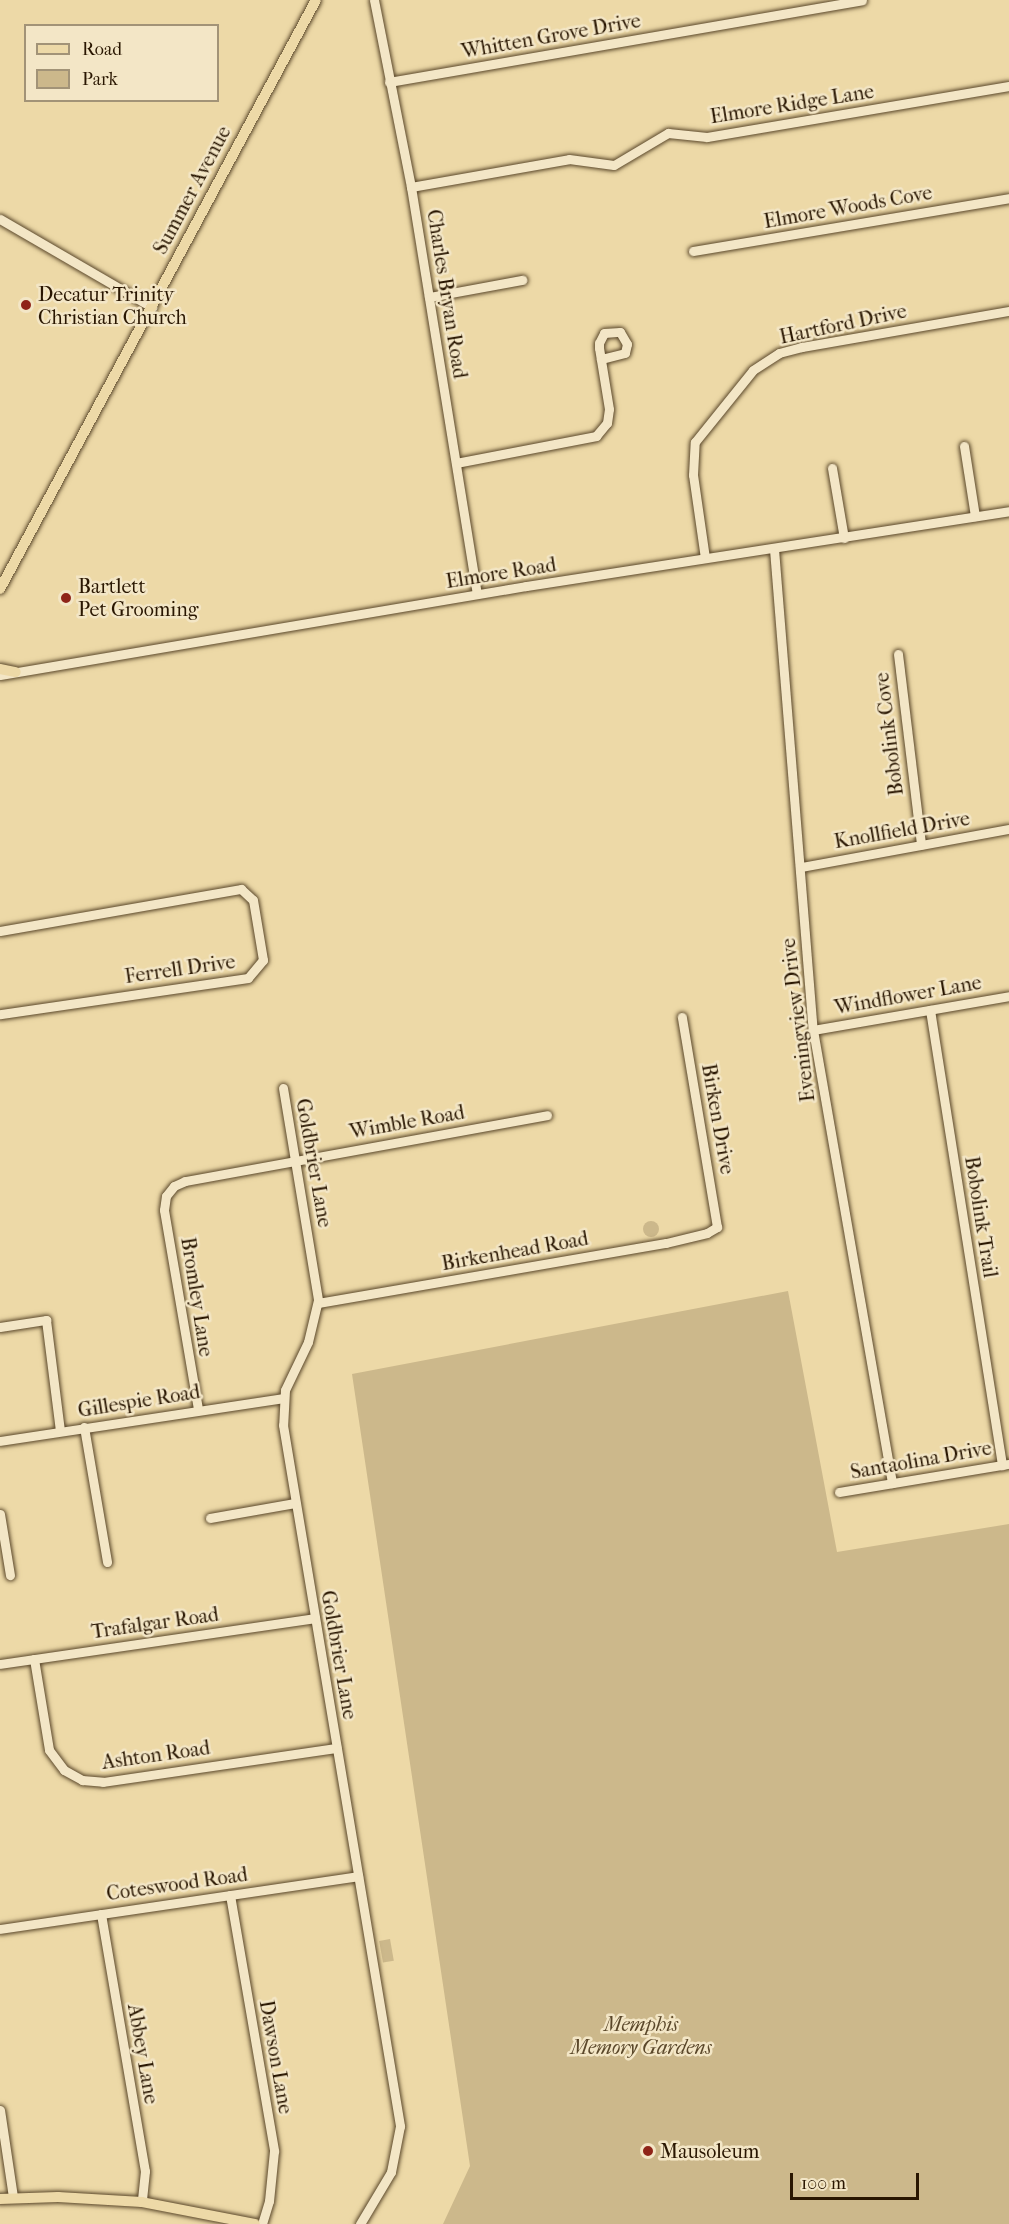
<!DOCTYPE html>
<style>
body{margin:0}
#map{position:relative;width:1009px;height:2224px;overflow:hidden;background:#edd9a7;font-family:"IM FELL French Canon",serif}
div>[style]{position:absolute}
.green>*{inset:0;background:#ccb88b;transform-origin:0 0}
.round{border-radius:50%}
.roads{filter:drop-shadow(0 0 2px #5a472a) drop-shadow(0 0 2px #5a472a)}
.minor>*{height:9px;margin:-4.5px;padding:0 4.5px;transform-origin:4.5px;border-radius:4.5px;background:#f3e6c6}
.major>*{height:10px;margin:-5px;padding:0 5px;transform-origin:5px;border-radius:5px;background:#edd9a7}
.dots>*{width:16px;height:16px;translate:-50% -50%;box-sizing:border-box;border:3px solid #f3e6c6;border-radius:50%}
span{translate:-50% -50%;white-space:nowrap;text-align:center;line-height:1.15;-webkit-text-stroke:5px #f3e6c6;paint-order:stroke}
.street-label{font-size:20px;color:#291601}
.poi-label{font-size:20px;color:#291601}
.left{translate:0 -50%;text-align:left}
.park-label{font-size:20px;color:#5a472a;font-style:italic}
.legend{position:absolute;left:24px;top:24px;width:195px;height:78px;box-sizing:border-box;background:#f3e6c6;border:2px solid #a29377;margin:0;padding:8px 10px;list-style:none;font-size:18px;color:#291601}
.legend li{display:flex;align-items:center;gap:12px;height:30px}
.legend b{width:30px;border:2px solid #a29377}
.scale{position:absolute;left:790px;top:2173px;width:129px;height:27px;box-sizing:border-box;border:3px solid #291601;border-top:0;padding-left:8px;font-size:18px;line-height:21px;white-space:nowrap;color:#291601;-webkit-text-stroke:4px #f3e6c6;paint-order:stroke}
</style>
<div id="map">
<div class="green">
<div class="round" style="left:643px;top:1221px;width:16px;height:16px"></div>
<div style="clip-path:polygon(788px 1291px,837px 1552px,1009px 1524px,1009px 2224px,443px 2224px,470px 2166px,352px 1374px)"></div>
<div style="left:390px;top:1939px;width:22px;height:11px;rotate:80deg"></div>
</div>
<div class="roads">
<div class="minor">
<div style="left:374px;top:0;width:191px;rotate:78.8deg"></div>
<div style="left:411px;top:187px;width:412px;rotate:80.8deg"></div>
<div style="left:389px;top:82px;width:480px;rotate:-9.8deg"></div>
<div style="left:411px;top:187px;width:160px;rotate:-10deg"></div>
<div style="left:569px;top:159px;width:45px;rotate:7.6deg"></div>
<div style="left:614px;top:165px;width:63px;rotate:-30.7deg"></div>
<div style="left:668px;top:133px;width:39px;rotate:6deg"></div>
<div style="left:707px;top:137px;width:306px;rotate:-9.6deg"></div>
<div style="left:0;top:219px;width:176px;rotate:30.1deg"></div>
<div style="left:693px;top:251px;width:320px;rotate:-9.5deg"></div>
<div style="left:429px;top:297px;width:95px;rotate:-10.4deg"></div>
<div style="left:964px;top:446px;width:71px;rotate:81.1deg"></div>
<div style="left:456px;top:463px;width:143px;rotate:-10.9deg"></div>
<div style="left:596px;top:436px;width:17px;rotate:-50deg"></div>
<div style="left:607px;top:423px;width:14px;rotate:-82deg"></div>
<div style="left:609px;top:409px;width:62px;rotate:-99.3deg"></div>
<div style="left:599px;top:348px;width:5px;rotate:-90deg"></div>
<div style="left:599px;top:343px;width:11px;rotate:-63deg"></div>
<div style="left:604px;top:333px;width:16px;rotate:-4deg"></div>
<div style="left:620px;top:332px;width:14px;rotate:60deg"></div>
<div style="left:627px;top:344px;width:9px;rotate:103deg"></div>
<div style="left:625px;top:353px;width:25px;rotate:166deg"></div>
<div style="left:832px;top:468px;width:71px;rotate:80.3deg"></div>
<div style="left:774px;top:549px;width:483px;rotate:85.4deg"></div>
<div style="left:813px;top:1030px;width:460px;rotate:80.1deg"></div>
<div style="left:705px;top:558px;width:84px;rotate:-98.2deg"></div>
<div style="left:693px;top:475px;width:33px;rotate:-87deg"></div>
<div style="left:695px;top:442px;width:92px;rotate:-51.1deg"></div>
<div style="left:753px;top:370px;width:31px;rotate:-33deg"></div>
<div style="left:779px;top:353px;width:24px;rotate:-15deg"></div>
<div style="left:802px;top:347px;width:210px;rotate:-9.9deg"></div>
<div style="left:898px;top:654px;width:192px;rotate:83.1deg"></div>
<div style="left:0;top:675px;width:533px;rotate:-9.6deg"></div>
<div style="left:526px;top:586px;width:489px;rotate:-8.8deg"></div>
<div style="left:801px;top:867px;width:211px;rotate:-10.4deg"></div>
<div style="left:0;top:931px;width:245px;rotate:-9.9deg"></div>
<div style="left:241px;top:889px;width:16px;rotate:43deg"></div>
<div style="left:253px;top:900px;width:61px;rotate:80.5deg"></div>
<div style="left:263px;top:960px;width:23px;rotate:130deg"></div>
<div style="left:248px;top:978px;width:251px;rotate:171.7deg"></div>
<div style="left:930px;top:1010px;width:461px;rotate:81deg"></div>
<div style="left:813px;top:1030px;width:199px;rotate:-9.8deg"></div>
<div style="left:283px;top:1088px;width:215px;rotate:80.6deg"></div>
<div style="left:318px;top:1300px;width:43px;rotate:103.4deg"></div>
<div style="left:308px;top:1342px;width:53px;rotate:115.6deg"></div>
<div style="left:285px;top:1390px;width:35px;rotate:93deg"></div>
<div style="left:283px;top:1425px;width:711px;rotate:80.52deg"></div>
<div style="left:400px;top:2126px;width:47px;rotate:101.1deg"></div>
<div style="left:391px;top:2172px;width:61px;rotate:120.8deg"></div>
<div style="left:318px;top:1303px;width:353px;rotate:-9.8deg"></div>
<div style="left:666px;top:1243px;width:42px;rotate:-13.7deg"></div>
<div style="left:707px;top:1233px;width:12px;rotate:-31deg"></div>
<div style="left:717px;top:1227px;width:213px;rotate:-99.5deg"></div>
<div style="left:0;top:1327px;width:47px;rotate:-8.7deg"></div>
<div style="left:46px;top:1320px;width:112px;rotate:82.8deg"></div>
<div style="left:198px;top:1409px;width:202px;rotate:-99.7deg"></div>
<div style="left:164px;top:1210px;width:14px;rotate:-82deg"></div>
<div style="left:166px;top:1196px;width:13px;rotate:-51deg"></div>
<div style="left:174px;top:1186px;width:12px;rotate:-24deg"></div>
<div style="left:185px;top:1181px;width:368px;rotate:-10.3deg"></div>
<div style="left:84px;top:1427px;width:137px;rotate:80.3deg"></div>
<div style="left:0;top:1441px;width:286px;rotate:-8.6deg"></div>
<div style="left:839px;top:1492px;width:172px;rotate:-9.4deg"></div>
<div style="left:0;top:1514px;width:62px;rotate:80.7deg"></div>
<div style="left:210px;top:1518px;width:86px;rotate:-10deg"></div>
<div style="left:34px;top:1659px;width:92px;rotate:80.6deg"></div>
<div style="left:49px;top:1750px;width:25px;rotate:53deg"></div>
<div style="left:64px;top:1770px;width:21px;rotate:29deg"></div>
<div style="left:82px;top:1780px;width:21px;rotate:5deg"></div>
<div style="left:103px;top:1782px;width:236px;rotate:-8.3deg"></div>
<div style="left:0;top:1664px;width:318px;rotate:-8.3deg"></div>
<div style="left:230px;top:1895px;width:260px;rotate:80.2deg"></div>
<div style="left:274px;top:2151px;width:50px;rotate:95.7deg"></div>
<div style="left:269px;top:2201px;width:24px;rotate:107deg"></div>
<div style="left:101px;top:1914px;width:261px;rotate:80.3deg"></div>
<div style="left:145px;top:2171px;width:31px;rotate:96deg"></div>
<div style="left:0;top:1929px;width:362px;rotate:-8.4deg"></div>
<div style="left:0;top:2110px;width:88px;rotate:81.5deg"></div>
</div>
<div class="major">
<div style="left:0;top:589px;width:668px;rotate:-61.79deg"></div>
<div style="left:0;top:669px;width:16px;rotate:11deg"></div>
<div style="left:0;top:2199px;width:58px;rotate:-2deg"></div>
<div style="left:58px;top:2197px;width:84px;rotate:3.4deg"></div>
<div style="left:142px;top:2202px;width:115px;rotate:11deg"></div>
</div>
</div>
<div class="dots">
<div style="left:26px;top:305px;background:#8f2418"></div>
<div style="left:66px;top:598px;background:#8f2418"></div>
<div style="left:648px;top:2151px;background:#8f2418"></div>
</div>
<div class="street-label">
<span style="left:551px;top:36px;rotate:-10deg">Whitten Grove Drive</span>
<span style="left:792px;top:104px;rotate:-9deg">Elmore Ridge Lane</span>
<span style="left:192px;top:190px;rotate:-62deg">Summer Avenue</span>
<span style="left:848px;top:207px;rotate:-10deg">Elmore Woods Cove</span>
<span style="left:447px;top:294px;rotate:81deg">Charles Bryan Road</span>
<span style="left:843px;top:324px;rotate:-12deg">Hartford Drive</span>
<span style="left:501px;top:573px;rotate:-9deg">Elmore Road</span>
<span style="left:889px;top:734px;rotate:-97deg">Bobolink Cove</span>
<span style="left:902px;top:830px;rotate:-10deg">Knollfield Drive</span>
<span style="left:180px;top:969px;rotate:-8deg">Ferrell Drive</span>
<span style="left:908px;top:995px;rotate:-10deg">Windflower Lane</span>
<span style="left:798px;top:1020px;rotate:-97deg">Eveningview Drive</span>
<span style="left:718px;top:1119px;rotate:80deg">Birken Drive</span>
<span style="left:407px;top:1122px;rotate:-10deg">Wimble Road</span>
<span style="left:314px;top:1163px;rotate:80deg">Goldbrier Lane</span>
<span style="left:981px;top:1217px;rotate:81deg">Bobolink Trail</span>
<span style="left:515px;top:1251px;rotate:-10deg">Birkenhead Road</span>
<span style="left:197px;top:1297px;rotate:81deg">Bromley Lane</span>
<span style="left:139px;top:1401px;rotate:-9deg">Gillespie Road</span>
<span style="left:921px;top:1460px;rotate:-10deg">Santaolina Drive</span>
<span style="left:155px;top:1623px;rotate:-8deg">Trafalgar Road</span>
<span style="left:339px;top:1655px;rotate:80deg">Goldbrier Lane</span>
<span style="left:156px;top:1755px;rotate:-8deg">Ashton Road</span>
<span style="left:177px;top:1884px;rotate:-8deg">Coteswood Road</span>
<span style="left:143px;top:2054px;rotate:80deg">Abbey Lane</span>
<span style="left:276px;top:2057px;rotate:80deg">Dawson Lane</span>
</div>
<div class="poi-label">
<span class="left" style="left:38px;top:306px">Decatur Trinity<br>Christian Church</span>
<span class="left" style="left:78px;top:598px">Bartlett<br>Pet Grooming</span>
<span class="left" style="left:660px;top:2151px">Mausoleum</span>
</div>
<div class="park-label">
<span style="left:641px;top:2036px">Memphis<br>Memory Gardens</span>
</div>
<ul class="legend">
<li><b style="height:8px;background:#edd9a7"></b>Road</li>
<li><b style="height:16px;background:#ccb88b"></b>Park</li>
</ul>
<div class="scale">100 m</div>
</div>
